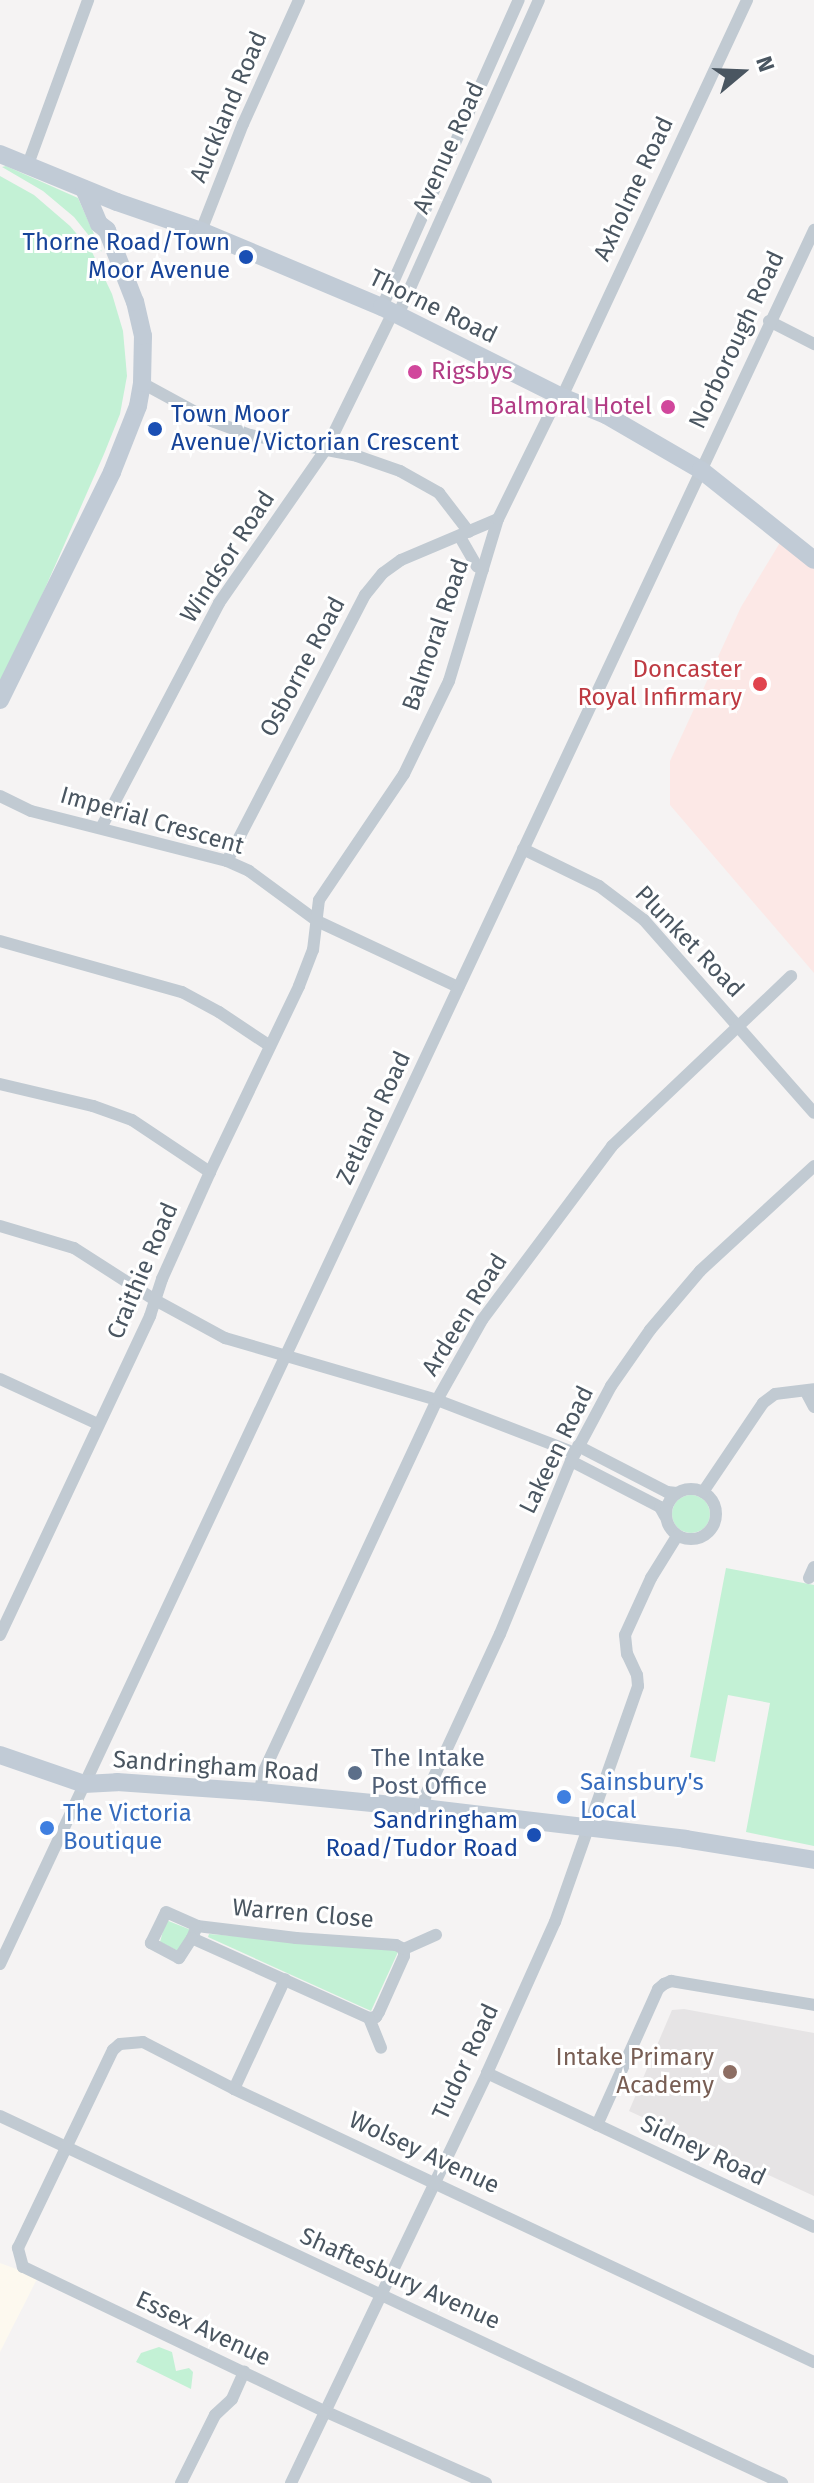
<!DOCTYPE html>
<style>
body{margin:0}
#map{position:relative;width:814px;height:2483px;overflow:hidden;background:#f5f3f3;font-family:"Fira Sans",sans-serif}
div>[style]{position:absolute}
.commercial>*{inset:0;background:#fdf9ef}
.education>*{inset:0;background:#e6e4e5}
.medical>*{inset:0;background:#fce8e6}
.green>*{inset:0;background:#c3f1d5}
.round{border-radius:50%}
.street>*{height:12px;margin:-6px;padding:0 6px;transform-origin:6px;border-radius:6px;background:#c1cad2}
.street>.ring{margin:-6px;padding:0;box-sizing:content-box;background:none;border:12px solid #c1cad2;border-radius:50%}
.secondary>*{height:18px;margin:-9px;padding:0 9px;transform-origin:9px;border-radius:9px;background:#c1cbd6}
.dots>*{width:22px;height:22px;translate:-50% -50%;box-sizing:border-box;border:4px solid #fff;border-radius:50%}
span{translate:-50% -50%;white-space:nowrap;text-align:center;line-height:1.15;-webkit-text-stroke:6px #fff;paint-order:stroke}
.street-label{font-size:24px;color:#4a5661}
.transit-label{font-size:24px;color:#164399}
.right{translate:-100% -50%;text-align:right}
.left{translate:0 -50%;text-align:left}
.hotel-label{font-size:24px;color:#b23c85}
.health-label{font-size:24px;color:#be3a42}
.service-label{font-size:24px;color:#4e5e75}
.shop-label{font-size:24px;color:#366cbe}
.education-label{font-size:24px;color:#785e54}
.north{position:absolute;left:702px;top:32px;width:80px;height:80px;-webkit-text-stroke:6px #fff;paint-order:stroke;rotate:71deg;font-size:22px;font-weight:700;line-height:32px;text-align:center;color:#4a5661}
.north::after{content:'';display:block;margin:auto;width:28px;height:36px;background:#4a5661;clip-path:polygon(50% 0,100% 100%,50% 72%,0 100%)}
</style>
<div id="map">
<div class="commercial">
<div style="clip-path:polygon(0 2263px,38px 2277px,0 2352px)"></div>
</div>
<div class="education">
<div style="clip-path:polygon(684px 2009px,814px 2033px,814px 2196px,629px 2111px,672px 2010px)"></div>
</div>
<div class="medical">
<div style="clip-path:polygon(784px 536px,814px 560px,814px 973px,670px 805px,670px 761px,741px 607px)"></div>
</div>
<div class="green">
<div style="clip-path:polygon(6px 166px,78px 198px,102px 252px,74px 217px,43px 191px,2px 167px)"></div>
<div style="clip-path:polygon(0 176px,34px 195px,70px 226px,92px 252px,112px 294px,123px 331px,127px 376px,120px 414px,104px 454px,0 691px)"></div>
<div class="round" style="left:672px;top:1495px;width:38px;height:38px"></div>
<div style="clip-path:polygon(726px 1568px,814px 1585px,814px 1846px,746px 1832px,770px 1703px,728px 1695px,715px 1762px,690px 1757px)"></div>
<div style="clip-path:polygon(166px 1920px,191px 1930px,178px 1951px,160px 1942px)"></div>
<div style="clip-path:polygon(209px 1934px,395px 1949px,398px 1952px,371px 2011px,208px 1937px)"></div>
<div style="clip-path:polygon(159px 2347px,172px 2352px,176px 2371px,189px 2368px,193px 2372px,191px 2389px,136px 2362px,141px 2353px)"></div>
</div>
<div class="street">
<div style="left:27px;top:167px;width:178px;rotate:-69.9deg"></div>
<div style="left:201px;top:231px;width:115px;rotate:-68.6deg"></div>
<div style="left:243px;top:124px;width:136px;rotate:-65.7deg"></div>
<div style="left:382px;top:307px;width:336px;rotate:-66deg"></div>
<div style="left:398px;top:315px;width:345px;rotate:-65.9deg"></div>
<div style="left:769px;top:321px;width:51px;rotate:27.1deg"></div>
<div style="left:142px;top:383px;width:80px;rotate:28.5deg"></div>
<div style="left:212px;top:421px;width:40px;rotate:20.2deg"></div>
<div style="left:250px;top:435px;width:109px;rotate:11.1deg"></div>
<div style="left:357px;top:456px;width:46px;rotate:19.2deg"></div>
<div style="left:400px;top:471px;width:45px;rotate:29.4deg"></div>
<div style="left:439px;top:493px;width:49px;rotate:52.4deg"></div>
<div style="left:562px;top:397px;width:438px;rotate:-65deg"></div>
<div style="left:460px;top:537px;width:34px;rotate:60deg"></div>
<div style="left:477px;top:566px;width:7px;rotate:34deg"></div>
<div style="left:0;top:796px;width:34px;rotate:26deg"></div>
<div style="left:31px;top:811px;width:202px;rotate:14.3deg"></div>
<div style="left:227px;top:861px;width:24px;rotate:24deg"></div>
<div style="left:249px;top:871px;width:84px;rotate:36.3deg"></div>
<div style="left:317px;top:921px;width:156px;rotate:25.1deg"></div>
<div style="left:101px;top:828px;width:254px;rotate:-62.3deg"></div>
<div style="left:219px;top:603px;width:188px;rotate:-55.2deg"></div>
<div style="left:326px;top:449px;width:153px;rotate:-63.9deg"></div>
<div style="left:523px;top:849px;width:85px;rotate:26deg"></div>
<div style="left:599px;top:886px;width:56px;rotate:37.1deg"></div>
<div style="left:644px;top:920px;width:257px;rotate:48.6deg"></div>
<div style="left:227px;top:861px;width:300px;rotate:-62.6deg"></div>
<div style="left:365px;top:595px;width:28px;rotate:-51deg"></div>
<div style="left:383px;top:573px;width:22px;rotate:-36deg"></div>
<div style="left:401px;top:560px;width:105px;rotate:-22.9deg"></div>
<div style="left:0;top:941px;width:189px;rotate:15.7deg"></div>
<div style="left:182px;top:992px;width:42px;rotate:28.4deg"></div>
<div style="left:219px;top:1012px;width:61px;rotate:33.7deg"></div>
<div style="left:0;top:1084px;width:96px;rotate:13.3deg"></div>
<div style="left:93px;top:1106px;width:41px;rotate:19.7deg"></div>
<div style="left:132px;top:1120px;width:94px;rotate:33.7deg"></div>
<div style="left:0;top:1226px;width:77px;rotate:16.6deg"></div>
<div style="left:74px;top:1248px;width:96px;rotate:32.7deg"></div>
<div style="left:155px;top:1300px;width:80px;rotate:28.5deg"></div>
<div style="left:225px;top:1338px;width:221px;rotate:16.3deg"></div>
<div style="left:437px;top:1400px;width:148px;rotate:21deg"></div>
<div style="left:0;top:1379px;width:108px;rotate:24.7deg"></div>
<div style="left:806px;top:1392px;width:17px;rotate:62deg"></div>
<div style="left:578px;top:1446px;width:100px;rotate:27.3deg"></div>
<div style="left:667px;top:1492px;width:10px;rotate:6deg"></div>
<div style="left:571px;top:1461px;width:100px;rotate:27.3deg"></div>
<div style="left:660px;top:1507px;width:10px;rotate:61deg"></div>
<div class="ring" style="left:666px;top:1489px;width:38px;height:38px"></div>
<div style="left:703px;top:1492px;width:107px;rotate:-56deg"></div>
<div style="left:763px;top:1403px;width:15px;rotate:-37deg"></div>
<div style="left:775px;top:1394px;width:39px;rotate:-7deg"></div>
<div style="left:809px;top:1578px;width:12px;rotate:-66deg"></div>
<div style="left:0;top:1635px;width:353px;rotate:-64.8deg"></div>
<div style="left:150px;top:1316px;width:39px;rotate:-72deg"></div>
<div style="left:162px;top:1279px;width:117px;rotate:-65.8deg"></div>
<div style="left:210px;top:1172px;width:206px;rotate:-64.4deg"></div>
<div style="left:299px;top:986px;width:39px;rotate:-69deg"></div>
<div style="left:313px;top:950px;width:50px;rotate:-83.2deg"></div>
<div style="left:319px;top:900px;width:152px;rotate:-56deg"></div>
<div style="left:404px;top:774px;width:103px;rotate:-64.2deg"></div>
<div style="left:449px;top:681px;width:169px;rotate:-73.2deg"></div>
<div style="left:498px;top:519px;width:138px;rotate:-63.8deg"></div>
<div style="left:260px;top:1792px;width:19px;rotate:-81deg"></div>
<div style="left:263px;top:1773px;width:412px;rotate:-65deg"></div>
<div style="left:437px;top:1400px;width:92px;rotate:-60.6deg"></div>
<div style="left:482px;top:1320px;width:217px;rotate:-53.2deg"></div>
<div style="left:612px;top:1146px;width:247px;rotate:-43.5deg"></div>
<div style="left:423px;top:1808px;width:14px;rotate:-78deg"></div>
<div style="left:426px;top:1794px;width:176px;rotate:-65.2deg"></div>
<div style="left:500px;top:1634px;width:187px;rotate:-67.7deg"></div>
<div style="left:571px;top:1461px;width:85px;rotate:-61.9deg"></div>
<div style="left:611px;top:1386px;width:68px;rotate:-55.1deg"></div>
<div style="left:650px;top:1330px;width:77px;rotate:-49.7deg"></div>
<div style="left:700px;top:1271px;width:155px;rotate:-42.6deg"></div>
<div style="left:197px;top:1926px;width:100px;rotate:6.9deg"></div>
<div style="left:296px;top:1938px;width:100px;rotate:4deg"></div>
<div style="left:396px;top:1945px;width:9px;rotate:27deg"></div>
<div style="left:404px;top:1949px;width:7px;rotate:90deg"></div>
<div style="left:404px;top:1956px;width:61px;rotate:114.1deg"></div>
<div style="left:379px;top:2012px;width:6px;rotate:121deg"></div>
<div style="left:376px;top:2017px;width:7px;rotate:172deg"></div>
<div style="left:369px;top:2018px;width:194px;rotate:-155.7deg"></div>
<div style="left:192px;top:1938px;width:13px;rotate:-67deg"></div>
<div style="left:192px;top:1938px;width:24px;rotate:123deg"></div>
<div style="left:179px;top:1958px;width:32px;rotate:-152deg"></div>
<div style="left:151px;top:1943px;width:34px;rotate:-64deg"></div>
<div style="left:166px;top:1912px;width:34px;rotate:24deg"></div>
<div style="left:404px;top:1949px;width:35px;rotate:-24deg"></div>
<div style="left:0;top:1964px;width:1916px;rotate:-64.85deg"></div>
<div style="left:369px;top:2018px;width:32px;rotate:68deg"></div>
<div style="left:487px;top:2073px;width:361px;rotate:25.2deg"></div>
<div style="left:234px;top:2089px;width:121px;rotate:-65.1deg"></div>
<div style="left:0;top:2116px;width:864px;rotate:25.14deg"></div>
<div style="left:597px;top:2125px;width:149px;rotate:-65.8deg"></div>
<div style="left:658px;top:1989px;width:8px;rotate:-40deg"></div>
<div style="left:664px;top:1984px;width:8px;rotate:-23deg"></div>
<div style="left:671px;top:1981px;width:145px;rotate:9.5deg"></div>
<div style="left:181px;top:2483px;width:76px;rotate:-63.4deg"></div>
<div style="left:215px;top:2415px;width:23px;rotate:-43deg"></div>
<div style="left:232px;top:2399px;width:30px;rotate:-66deg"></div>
<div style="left:291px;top:2483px;width:454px;rotate:-64.4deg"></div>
<div style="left:487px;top:2073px;width:166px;rotate:-65.8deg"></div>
<div style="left:555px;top:1922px;width:250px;rotate:-70.6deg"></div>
<div style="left:638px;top:1686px;width:11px;rotate:-95deg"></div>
<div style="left:637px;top:1675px;width:23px;rotate:-115deg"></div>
<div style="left:627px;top:1654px;width:19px;rotate:-96deg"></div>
<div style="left:625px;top:1635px;width:63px;rotate:-65.5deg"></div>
<div style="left:651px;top:1578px;width:49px;rotate:-58.2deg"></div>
<div style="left:486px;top:2483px;width:177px;rotate:-156deg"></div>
<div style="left:324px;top:2411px;width:334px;rotate:-154.4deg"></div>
<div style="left:23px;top:2267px;width:20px;rotate:-105deg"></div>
<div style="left:18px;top:2248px;width:220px;rotate:-64.4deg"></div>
<div style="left:113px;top:2050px;width:9px;rotate:-41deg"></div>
<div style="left:120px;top:2044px;width:23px;rotate:-5deg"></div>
<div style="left:143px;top:2042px;width:102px;rotate:27.3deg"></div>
<div style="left:234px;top:2089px;width:641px;rotate:25.21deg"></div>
</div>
<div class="secondary">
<div style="left:0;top:154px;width:126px;rotate:22.3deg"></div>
<div style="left:117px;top:202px;width:89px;rotate:19deg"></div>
<div style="left:201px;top:231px;width:196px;rotate:22.8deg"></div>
<div style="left:382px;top:307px;width:201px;rotate:26.6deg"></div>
<div style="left:562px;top:397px;width:48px;rotate:22.2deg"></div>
<div style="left:606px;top:415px;width:110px;rotate:30.1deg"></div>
<div style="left:701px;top:470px;width:144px;rotate:38.5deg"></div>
<div style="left:0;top:700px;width:254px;rotate:-63.8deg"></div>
<div style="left:112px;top:472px;width:71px;rotate:-68.5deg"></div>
<div style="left:138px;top:406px;width:23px;rotate:-80deg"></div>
<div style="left:142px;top:383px;width:47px;rotate:-88.8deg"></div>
<div style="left:143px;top:336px;width:35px;rotate:-103deg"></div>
<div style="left:135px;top:302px;width:77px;rotate:-111.3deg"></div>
<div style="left:107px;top:230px;width:10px;rotate:-143deg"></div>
<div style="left:99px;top:224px;width:38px;rotate:-113deg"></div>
<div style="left:0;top:1755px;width:89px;rotate:19deg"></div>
<div style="left:84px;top:1784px;width:33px;rotate:-3deg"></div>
<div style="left:117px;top:1782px;width:143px;rotate:4deg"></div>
<div style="left:260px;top:1792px;width:164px;rotate:5.6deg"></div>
<div style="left:423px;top:1808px;width:264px;rotate:6.7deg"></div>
<div style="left:685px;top:1839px;width:131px;rotate:9.2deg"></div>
</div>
<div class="dots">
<div style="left:246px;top:257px;background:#1a4fb4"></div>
<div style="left:415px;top:372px;background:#d1479c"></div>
<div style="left:668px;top:407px;background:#d1479c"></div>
<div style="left:155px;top:429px;background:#1a4fb4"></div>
<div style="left:760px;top:684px;background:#e0444e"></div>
<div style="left:355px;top:1773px;background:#5c6f8a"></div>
<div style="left:564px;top:1797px;background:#3f7fe0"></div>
<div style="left:47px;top:1828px;background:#3f7fe0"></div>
<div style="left:534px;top:1835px;background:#1a4fb4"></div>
<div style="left:730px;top:2072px;background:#8d6e63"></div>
</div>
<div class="street-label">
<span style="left:229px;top:107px;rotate:-67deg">Auckland Road</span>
<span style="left:449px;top:148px;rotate:-66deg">Avenue Road</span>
<span style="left:634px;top:189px;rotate:-65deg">Axholme Road</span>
<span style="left:433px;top:307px;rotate:26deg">Thorne Road</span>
<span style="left:737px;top:340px;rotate:-65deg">Norborough Road</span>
<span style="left:228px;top:557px;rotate:-57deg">Windsor Road</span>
<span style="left:436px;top:635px;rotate:-71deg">Balmoral Road</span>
<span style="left:303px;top:667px;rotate:-62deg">Osborne Road</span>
<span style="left:152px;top:821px;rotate:16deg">Imperial Crescent</span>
<span style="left:689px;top:942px;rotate:46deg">Plunket Road</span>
<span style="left:374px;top:1118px;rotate:-65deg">Zetland Road</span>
<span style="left:143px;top:1271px;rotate:-67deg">Craithie Road</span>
<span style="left:465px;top:1315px;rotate:-58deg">Ardeen Road</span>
<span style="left:557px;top:1450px;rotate:-64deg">Lakeen Road</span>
<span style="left:216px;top:1767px;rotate:4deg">Sandringham Road</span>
<span style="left:303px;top:1914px;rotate:5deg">Warren Close</span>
<span style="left:466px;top:2062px;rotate:-65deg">Tudor Road</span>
<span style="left:703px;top:2151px;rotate:25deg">Sidney Road</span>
<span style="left:424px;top:2153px;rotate:25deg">Wolsey Avenue</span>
<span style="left:400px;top:2279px;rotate:24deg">Shaftesbury Avenue</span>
<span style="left:203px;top:2329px;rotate:25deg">Essex Avenue</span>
</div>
<div class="transit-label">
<span class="right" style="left:230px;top:257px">Thorne Road/Town<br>Moor Avenue</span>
<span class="left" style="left:171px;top:429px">Town Moor<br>Avenue/Victorian Crescent</span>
<span class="right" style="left:518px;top:1835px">Sandringham<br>Road/Tudor Road</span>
</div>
<div class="hotel-label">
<span class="left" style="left:431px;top:372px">Rigsbys</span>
<span class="right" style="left:652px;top:407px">Balmoral Hotel</span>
</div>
<div class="health-label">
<span class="right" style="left:742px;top:684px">Doncaster<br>Royal Infirmary</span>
</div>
<div class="service-label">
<span class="left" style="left:371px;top:1773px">The Intake<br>Post Office</span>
</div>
<div class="shop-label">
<span class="left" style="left:580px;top:1797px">Sainsbury's<br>Local</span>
<span class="left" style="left:63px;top:1828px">The Victoria<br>Boutique</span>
</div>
<div class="education-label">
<span class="right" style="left:714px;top:2072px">Intake Primary<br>Academy</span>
</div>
<div class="north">N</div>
</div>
